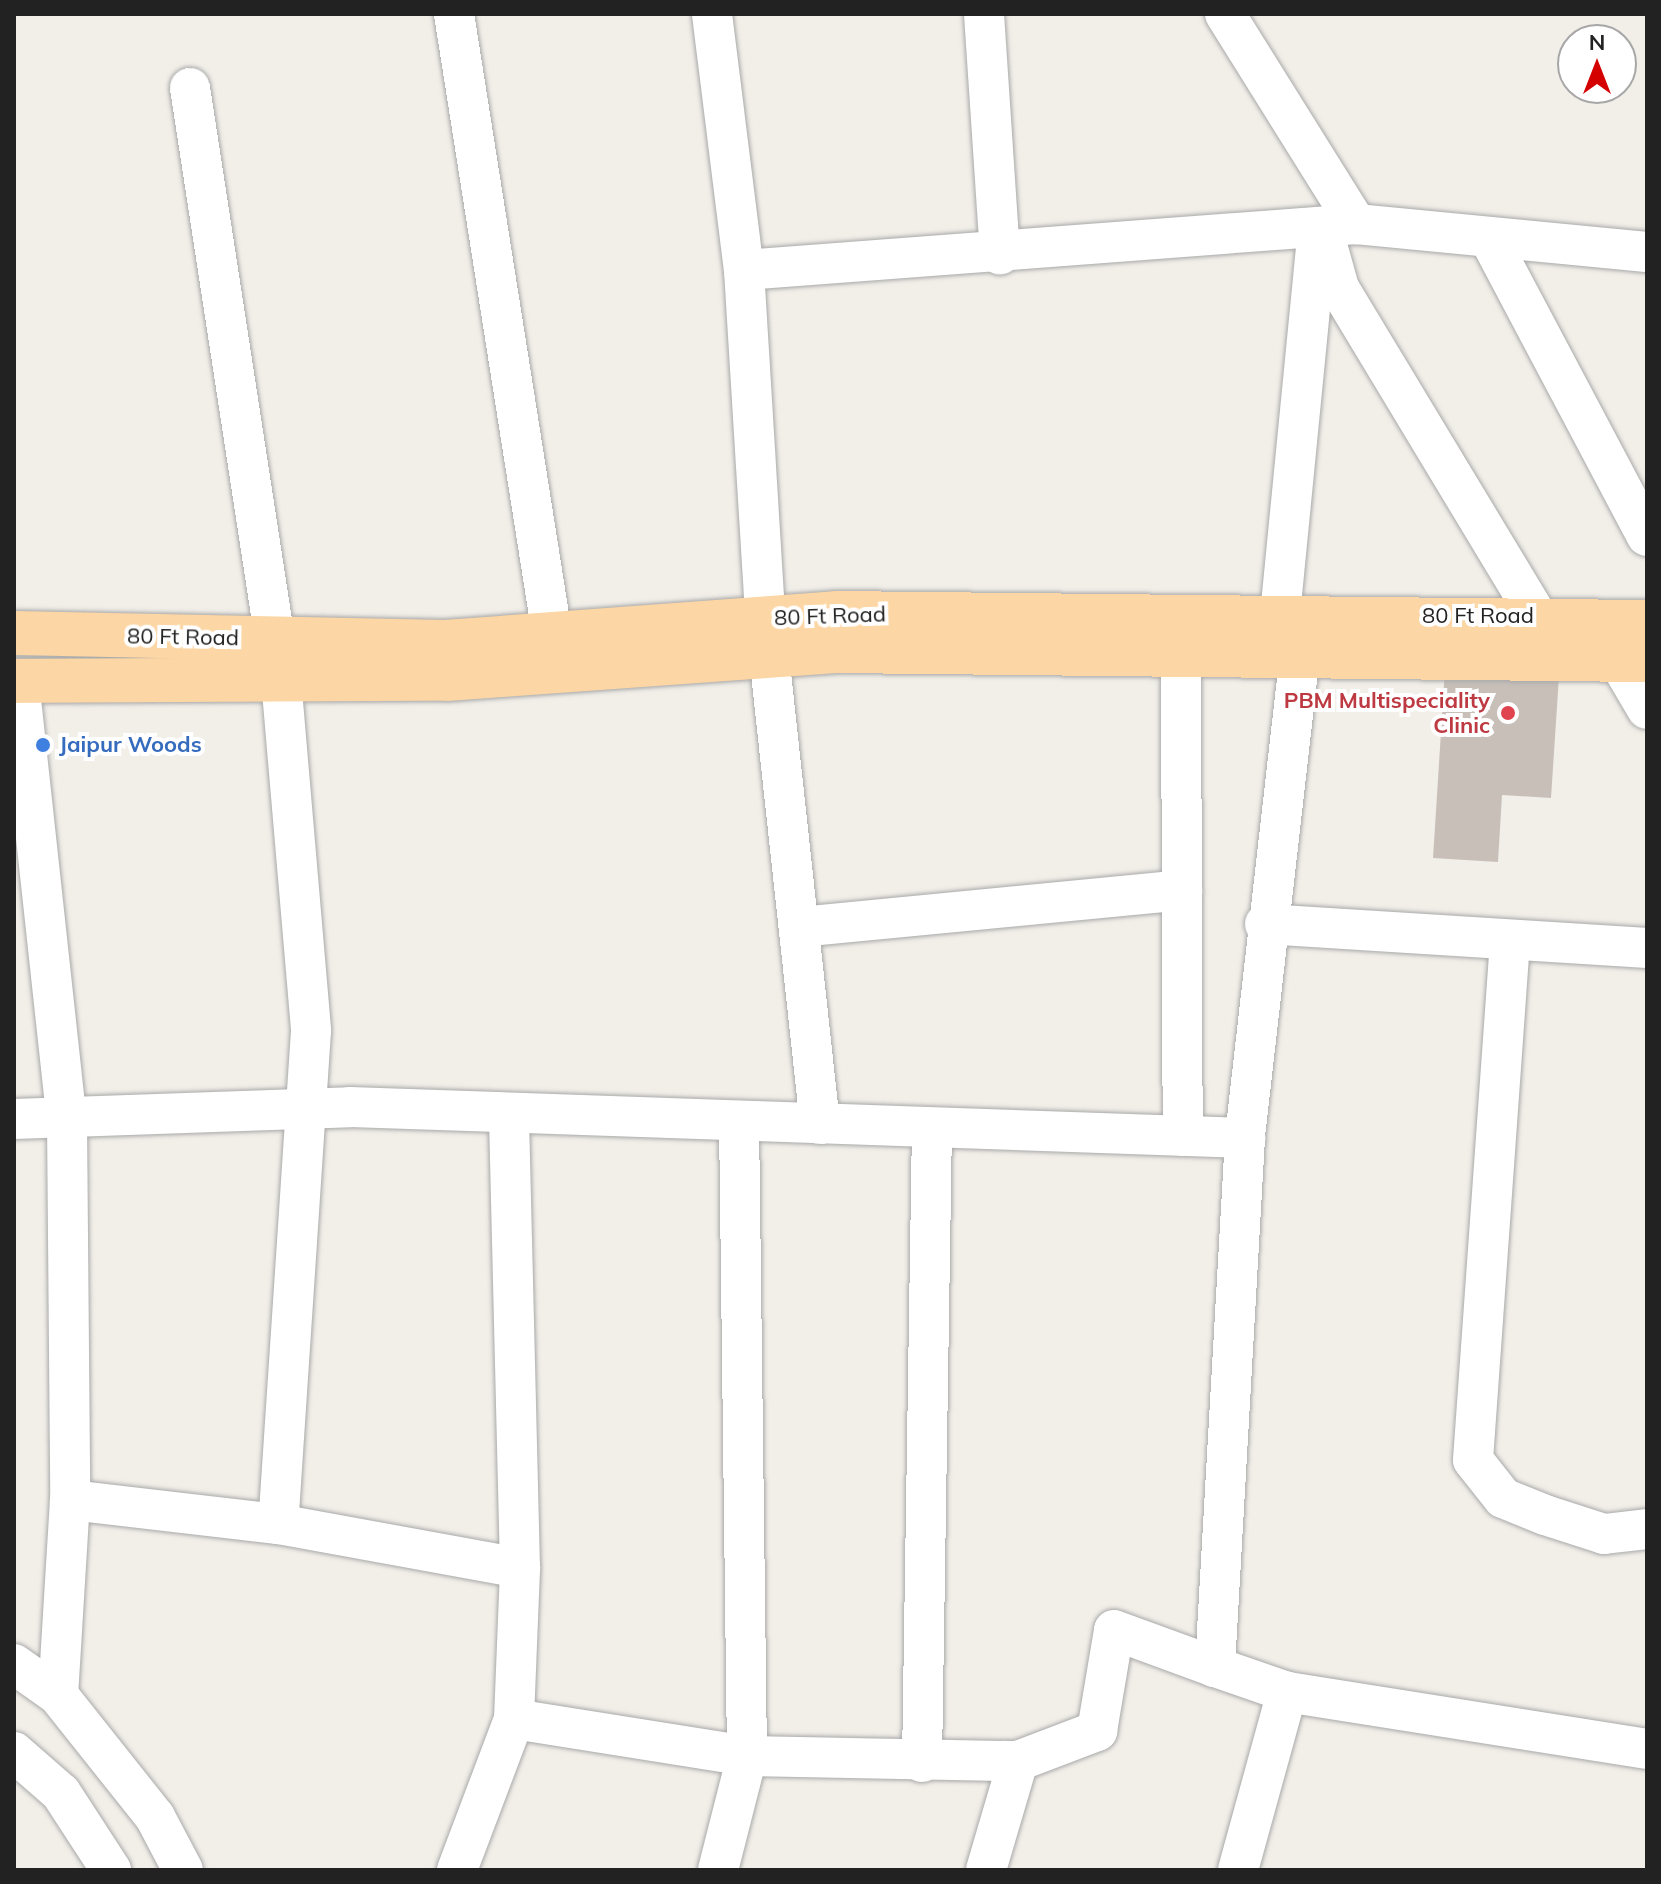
<!DOCTYPE html>
<style>
body{margin:0}
#map{position:relative;width:1661px;height:1884px;overflow:hidden;background:#f2efe9;font-family:Mulish,sans-serif}
div>[style]{position:absolute}
.building>*{inset:0;background:#c7bfb8}
.roads{filter:drop-shadow(0 0 2px #a9a9a9) drop-shadow(0 0 2px #a9a9a9)}
.minor>*{height:40px;margin:-20px;padding:0 20px;transform-origin:20px;border-radius:20px;background:#fff}
.major>*{height:44px;margin:-22px;padding:0 22px;transform-origin:22px;border-radius:22px;background:#fcd6a4}
.dots>*{width:22px;height:22px;translate:-50% -50%;box-sizing:border-box;border:4px solid #fff;border-radius:50%}
span{translate:-50% -50%;white-space:nowrap;text-align:center;line-height:1.15;-webkit-text-stroke:8px #fff;paint-order:stroke}
.street-label{font-size:22px;color:#222}
.health-label{font-size:22px;color:#be3a42;font-weight:700}
.right{translate:-100% -50%;text-align:right}
.shop-label{font-size:22px;color:#366cbe;font-weight:700}
.left{translate:0 -50%;text-align:left}
.frame{position:absolute;inset:0;border:16px solid #222;pointer-events:none}
.north{position:absolute;left:1557px;top:24px;width:80px;height:80px;box-sizing:border-box;background:#fff;border:2px solid #a7a7a7;border-radius:50%;rotate:0deg;font-size:22px;font-weight:700;line-height:32px;text-align:center;color:#222}
.north::after{content:'';display:block;margin:auto;width:28px;height:36px;background:#d40000;clip-path:polygon(50% 0,100% 100%,50% 72%,0 100%)}
</style>
<div id="map">
<div class="building">
<div style="clip-path:polygon(1445px 669px,1559px 676px,1551px 798px,1502px 795px,1498px 862px,1433px 858px)"></div>
</div>
<div class="roads">
<div class="minor">
<div style="left:454px;top:14px;width:628px;rotate:81.02deg"></div>
<div style="left:712px;top:14px;width:258px;rotate:82.9deg"></div>
<div style="left:744px;top:270px;width:349px;rotate:86.5deg"></div>
<div style="left:765px;top:618px;width:509px;rotate:83.8deg"></div>
<div style="left:984px;top:14px;width:241px;rotate:86.2deg"></div>
<div style="left:1225px;top:14px;width:248px;rotate:58deg"></div>
<div style="left:190px;top:88px;width:598px;rotate:81.25deg"></div>
<div style="left:281px;top:679px;width:353px;rotate:85.1deg"></div>
<div style="left:311px;top:1031px;width:494px;rotate:93.8deg"></div>
<div style="left:1322px;top:227px;width:63px;rotate:74.4deg"></div>
<div style="left:1339px;top:288px;width:383px;rotate:58.9deg"></div>
<div style="left:1489px;top:238px;width:337px;rotate:62.1deg"></div>
<div style="left:744px;top:270px;width:614px;rotate:-4.3deg"></div>
<div style="left:1356px;top:224px;width:292px;rotate:5.5deg"></div>
<div style="left:1280px;top:615px;width:376px;rotate:-84.4deg"></div>
<div style="left:1181px;top:652px;width:484px;rotate:89.8deg"></div>
<div style="left:1300px;top:653px;width:488px;rotate:96.5deg"></div>
<div style="left:1245px;top:1138px;width:530px;rotate:93.25deg"></div>
<div style="left:1215px;top:1667px;width:76px;rotate:19.1deg"></div>
<div style="left:1287px;top:1692px;width:364px;rotate:9deg"></div>
<div style="left:1617px;top:658px;width:59px;rotate:59.5deg"></div>
<div style="left:19px;top:681px;width:443px;rotate:83.8deg"></div>
<div style="left:67px;top:1121px;width:379px;rotate:89.5deg"></div>
<div style="left:70px;top:1500px;width:195px;rotate:93.5deg"></div>
<div style="left:1265px;top:924px;width:383px;rotate:3.6deg"></div>
<div style="left:800px;top:927px;width:384px;rotate:-5.5deg"></div>
<div style="left:1510px;top:941px;width:520px;rotate:94.08deg"></div>
<div style="left:1473px;top:1460px;width:48px;rotate:51.7deg"></div>
<div style="left:1503px;top:1498px;width:45px;rotate:22deg"></div>
<div style="left:1545px;top:1515px;width:62px;rotate:17.9deg"></div>
<div style="left:1604px;top:1534px;width:43px;rotate:-6.6deg"></div>
<div style="left:14px;top:1119px;width:336px;rotate:-2deg"></div>
<div style="left:350px;top:1107px;width:896px;rotate:1.98deg"></div>
<div style="left:70px;top:1500px;width:209px;rotate:6.6deg"></div>
<div style="left:278px;top:1524px;width:246px;rotate:10.3deg"></div>
<div style="left:14px;top:1664px;width:54px;rotate:35.2deg"></div>
<div style="left:58px;top:1695px;width:156px;rotate:51.5deg"></div>
<div style="left:155px;top:1817px;width:60px;rotate:62.2deg"></div>
<div style="left:514px;top:1719px;width:236px;rotate:9deg"></div>
<div style="left:747px;top:1756px;width:271px;rotate:1.1deg"></div>
<div style="left:1018px;top:1761px;width:85px;rotate:-20.8deg"></div>
<div style="left:1097px;top:1731px;width:102px;rotate:-80.4deg"></div>
<div style="left:1114px;top:1630px;width:108px;rotate:20.1deg"></div>
<div style="left:14px;top:1752px;width:62px;rotate:41.1deg"></div>
<div style="left:61px;top:1793px;width:92px;rotate:57deg"></div>
<div style="left:922px;top:1762px;width:634px;rotate:-89.1deg"></div>
<div style="left:457px;top:1870px;width:161px;rotate:-69.3deg"></div>
<div style="left:514px;top:1719px;width:151px;rotate:-87.7deg"></div>
<div style="left:520px;top:1568px;width:455px;rotate:-91.4deg"></div>
<div style="left:718px;top:1870px;width:118px;rotate:-75.7deg"></div>
<div style="left:747px;top:1756px;width:635px;rotate:-90.72deg"></div>
<div style="left:986px;top:1870px;width:114px;rotate:-73.6deg"></div>
<div style="left:1238px;top:1870px;width:185px;rotate:-74.6deg"></div>
</div>
<div class="major">
<div style="left:14px;top:633px;width:431px;rotate:1.2deg"></div>
<div style="left:445px;top:642px;width:392px;rotate:-4.2deg"></div>
<div style="left:836px;top:613px;width:811px;rotate:0.64deg"></div>
<div style="left:14px;top:681px;width:433px;rotate:-0.3deg"></div>
<div style="left:447px;top:679px;width:392px;rotate:-4.1deg"></div>
<div style="left:838px;top:651px;width:809px;rotate:0.64deg"></div>
</div>
</div>
<div class="dots">
<div style="left:1508px;top:713px;background:#e0444e"></div>
<div style="left:43px;top:745px;background:#3f7fe0"></div>
</div>
<div class="street-label">
<span style="left:830px;top:616px;rotate:-2deg">80 Ft Road</span>
<span style="left:1478px;top:616px">80 Ft Road</span>
<span style="left:183px;top:637px;rotate:1deg">80 Ft Road</span>
</div>
<div class="health-label">
<span class="right" style="left:1490px;top:713px">PBM Multispeciality<br>Clinic</span>
</div>
<div class="shop-label">
<span class="left" style="left:59px;top:745px">Jaipur Woods</span>
</div>
<div class="frame"></div>
<div class="north">N</div>
</div>
